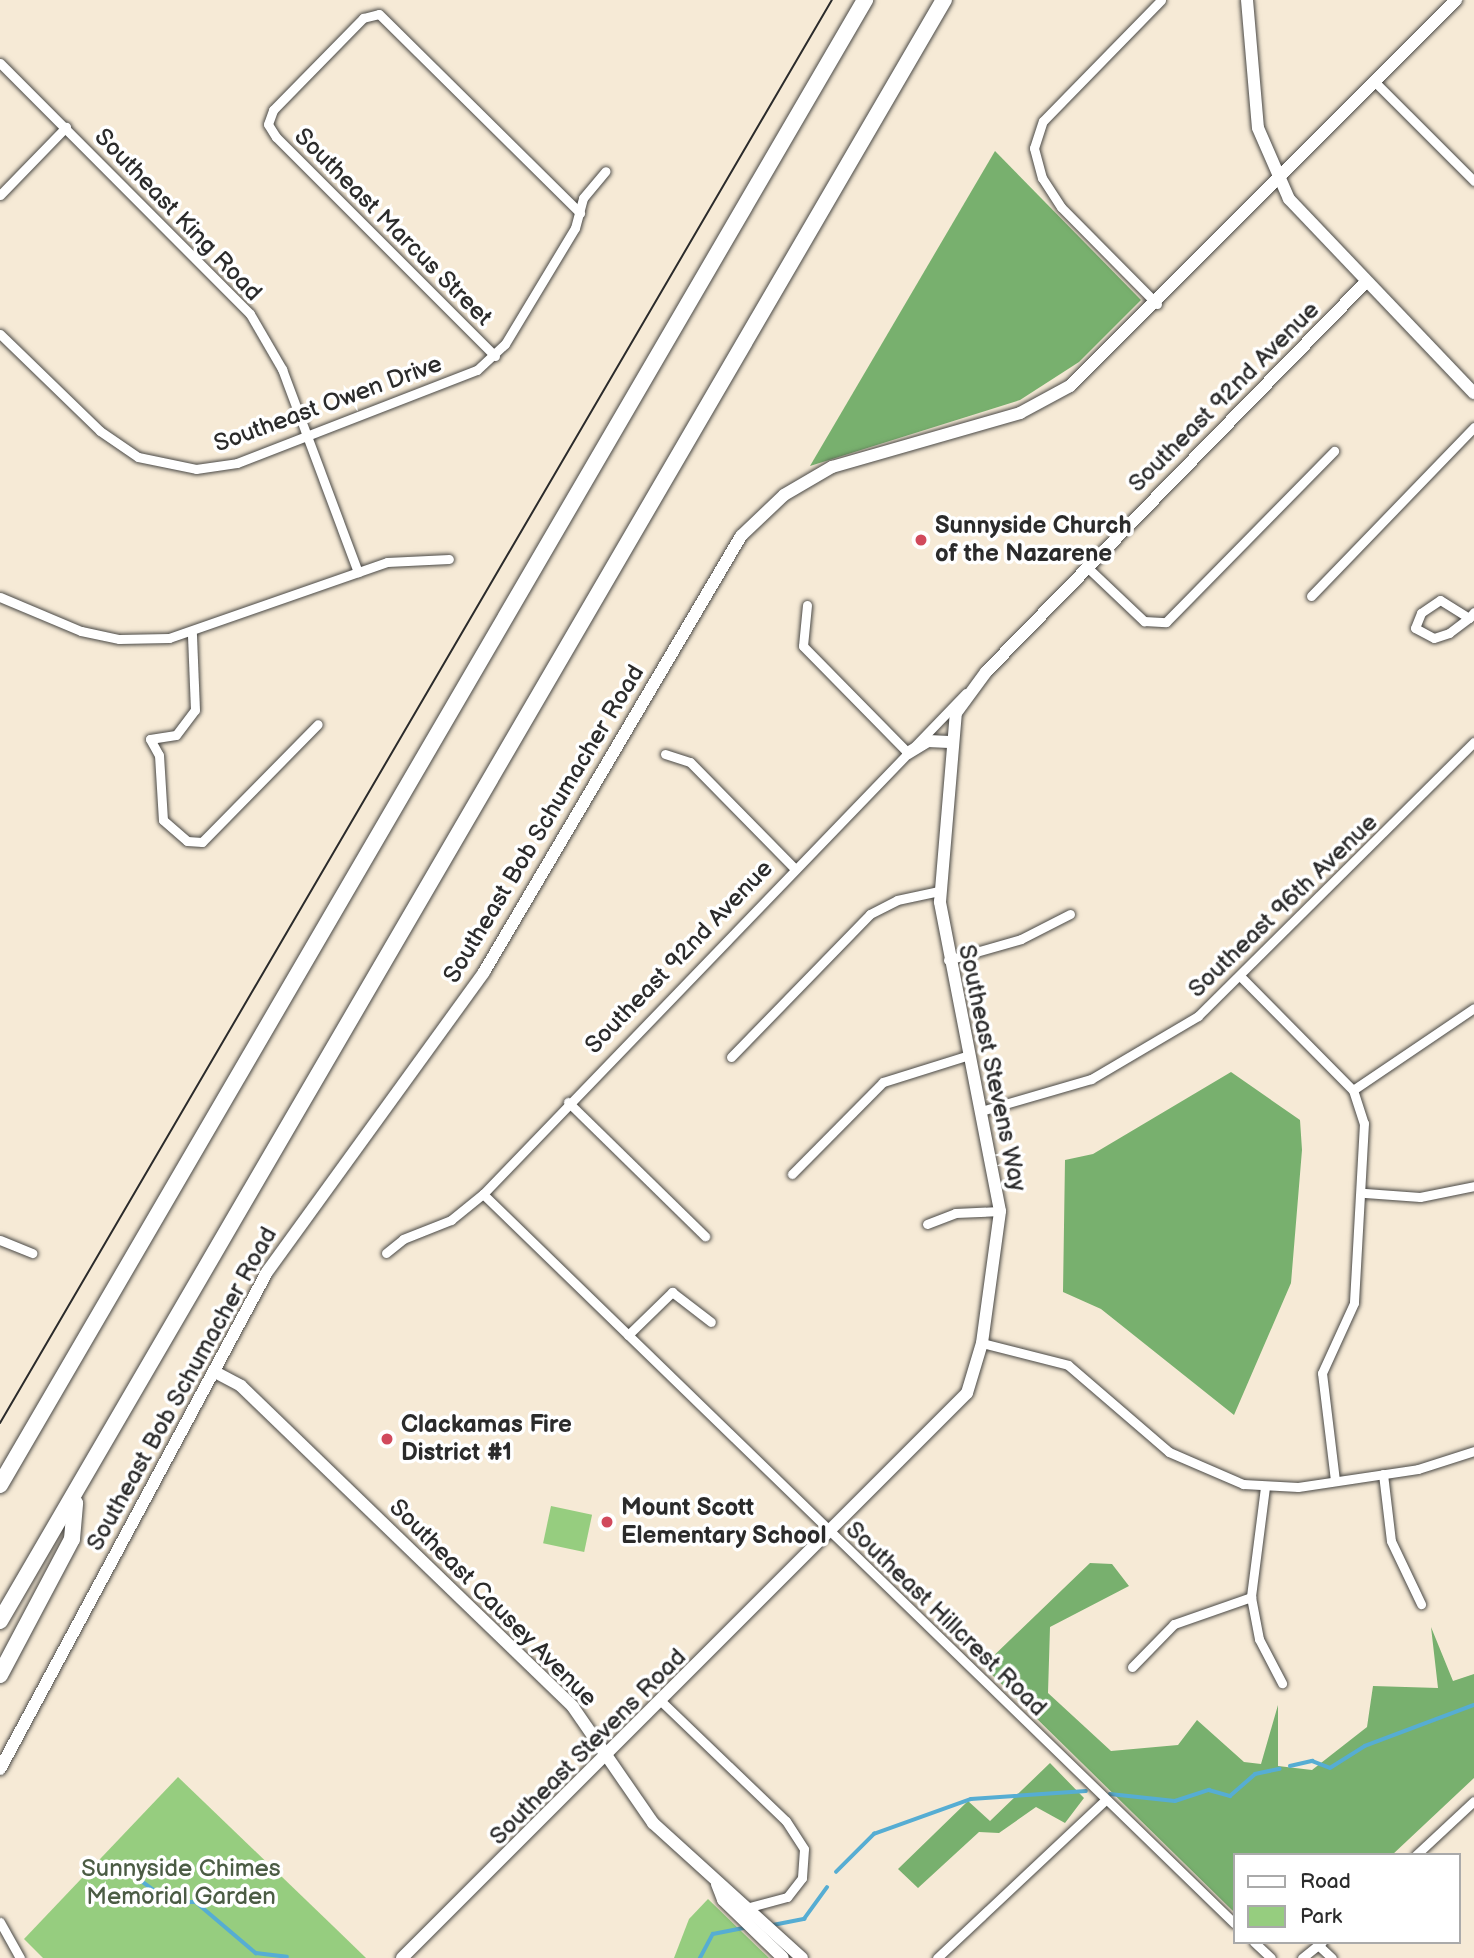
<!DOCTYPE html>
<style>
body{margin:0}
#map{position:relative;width:1474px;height:1958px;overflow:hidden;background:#f6ead6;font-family:"Balsamiq Sans",sans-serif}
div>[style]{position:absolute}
.green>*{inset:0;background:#96cd7f;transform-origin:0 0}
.forest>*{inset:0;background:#78b06e}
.stream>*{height:3.5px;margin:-1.75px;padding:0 1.75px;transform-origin:1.75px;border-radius:1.75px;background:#56add3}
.roads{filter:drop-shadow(0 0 2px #494845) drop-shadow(0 0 2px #494845)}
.street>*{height:9px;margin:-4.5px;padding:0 4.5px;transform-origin:4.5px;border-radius:4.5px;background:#fff}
.secondary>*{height:12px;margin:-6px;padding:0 6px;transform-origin:6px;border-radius:6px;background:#fff}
.highway>*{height:16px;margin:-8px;padding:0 8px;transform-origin:8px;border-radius:8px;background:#fff}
.tram>*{height:2px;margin:-1px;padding:0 1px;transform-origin:1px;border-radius:1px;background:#2b2b2b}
.dots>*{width:19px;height:19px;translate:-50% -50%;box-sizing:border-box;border:4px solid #fff;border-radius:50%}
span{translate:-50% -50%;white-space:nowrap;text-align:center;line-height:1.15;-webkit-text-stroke:7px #fff;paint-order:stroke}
.street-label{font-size:24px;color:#2b2b2b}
.poi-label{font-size:24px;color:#2b2b2b;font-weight:700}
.left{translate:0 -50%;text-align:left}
.park-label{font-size:24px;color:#4b5c44}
.legend{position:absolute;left:1233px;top:1853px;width:228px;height:91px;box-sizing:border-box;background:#fff;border:2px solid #aaa;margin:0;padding:9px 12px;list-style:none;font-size:21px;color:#2b2b2b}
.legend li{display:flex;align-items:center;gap:14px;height:35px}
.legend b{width:35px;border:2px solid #aaa}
</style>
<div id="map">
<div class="green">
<div style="left:551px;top:1506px;width:42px;height:38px;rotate:12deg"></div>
<div style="clip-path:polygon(178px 1777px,333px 1926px,366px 1958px,43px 1958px,24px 1939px)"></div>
<div style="clip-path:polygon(708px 1899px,769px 1958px,674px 1958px,689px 1919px)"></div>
</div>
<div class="forest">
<div style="clip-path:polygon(995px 151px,1141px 300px,1079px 362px,1020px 400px,810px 466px)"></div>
<div style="clip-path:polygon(1231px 1072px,1300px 1120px,1302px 1150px,1291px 1283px,1234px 1415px,1101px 1309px,1063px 1292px,1065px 1160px,1093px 1154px)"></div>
<div style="clip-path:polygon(1090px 1563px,1112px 1564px,1129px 1586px,1050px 1627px,1048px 1693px,1111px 1751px,1178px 1745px,1197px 1720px,1244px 1762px,1261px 1764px,1278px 1705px,1278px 1766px,1312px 1770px,1367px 1727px,1373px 1686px,1438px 1688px,1431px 1627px,1453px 1681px,1474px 1674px,1474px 1778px,1392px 1855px,1234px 1855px,1234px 1912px,983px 1666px)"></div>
<div style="clip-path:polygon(1050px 1763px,1084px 1798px,1065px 1823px,1036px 1807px,999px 1833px,979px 1832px,918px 1888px,898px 1869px,968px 1801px,990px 1821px)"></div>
</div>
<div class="stream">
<div style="left:1290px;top:1766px;width:23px;rotate:-13deg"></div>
<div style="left:1312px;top:1761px;width:19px;rotate:21deg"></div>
<div style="left:1330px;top:1768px;width:41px;rotate:-32.2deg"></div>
<div style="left:1365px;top:1746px;width:116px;rotate:-20.6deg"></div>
<div style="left:1110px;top:1794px;width:65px;rotate:6.1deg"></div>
<div style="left:1175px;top:1801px;width:36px;rotate:-18deg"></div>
<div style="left:1209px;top:1790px;width:22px;rotate:16deg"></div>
<div style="left:1230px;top:1796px;width:33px;rotate:-41deg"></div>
<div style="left:1255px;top:1774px;width:25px;rotate:-12deg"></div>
<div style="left:128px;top:1871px;width:52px;rotate:36.4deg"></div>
<div style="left:170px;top:1902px;width:26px"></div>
<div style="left:196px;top:1902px;width:79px;rotate:40.4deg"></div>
<div style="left:256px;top:1953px;width:31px;rotate:7deg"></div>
<div style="left:836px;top:1872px;width:54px;rotate:-45deg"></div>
<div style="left:874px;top:1834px;width:103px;rotate:-19.8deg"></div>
<div style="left:971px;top:1799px;width:115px;rotate:-4deg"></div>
<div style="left:773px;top:1925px;width:32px;rotate:-11deg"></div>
<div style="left:804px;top:1919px;width:39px;rotate:-54deg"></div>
<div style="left:700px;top:1958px;width:27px;rotate:-62deg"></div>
<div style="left:713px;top:1934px;width:32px;rotate:-11deg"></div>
</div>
<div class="roads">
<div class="street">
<div style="left:0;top:63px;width:354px;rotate:45.1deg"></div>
<div style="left:250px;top:314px;width:64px;rotate:59.8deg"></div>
<div style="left:282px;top:369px;width:217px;rotate:69.5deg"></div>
<div style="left:1375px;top:82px;width:140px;rotate:45deg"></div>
<div style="left:0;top:195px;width:95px;rotate:-45.9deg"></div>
<div style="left:1157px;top:304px;width:136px;rotate:-134.7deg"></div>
<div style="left:1061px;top:207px;width:35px;rotate:-123deg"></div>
<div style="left:1042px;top:178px;width:31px;rotate:-105deg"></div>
<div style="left:1034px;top:148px;width:28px;rotate:-72deg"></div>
<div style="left:1043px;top:121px;width:169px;rotate:-45.7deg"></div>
<div style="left:0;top:334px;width:139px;rotate:44.1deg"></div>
<div style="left:100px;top:431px;width:46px;rotate:34.4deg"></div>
<div style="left:138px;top:457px;width:59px;rotate:11.7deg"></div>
<div style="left:196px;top:469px;width:41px;rotate:-8.3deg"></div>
<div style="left:237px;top:463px;width:257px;rotate:-21.2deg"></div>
<div style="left:477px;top:370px;width:38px;rotate:-43deg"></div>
<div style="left:505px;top:344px;width:135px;rotate:-58.9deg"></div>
<div style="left:575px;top:228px;width:31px;rotate:-75deg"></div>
<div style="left:583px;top:198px;width:35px;rotate:-50deg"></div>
<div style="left:495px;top:356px;width:310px;rotate:-135deg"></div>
<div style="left:276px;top:137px;width:15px;rotate:-122deg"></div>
<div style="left:268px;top:124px;width:15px;rotate:-70deg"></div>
<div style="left:273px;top:110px;width:129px;rotate:-45.6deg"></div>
<div style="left:363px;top:18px;width:16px;rotate:-14deg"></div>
<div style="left:379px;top:14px;width:283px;rotate:44.7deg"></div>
<div style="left:1087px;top:567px;width:79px;rotate:43.5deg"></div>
<div style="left:1144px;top:621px;width:22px;rotate:3deg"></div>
<div style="left:1166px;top:622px;width:240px;rotate:-45.5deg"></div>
<div style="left:1311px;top:596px;width:235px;rotate:-46deg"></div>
<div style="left:0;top:597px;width:88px;rotate:22.8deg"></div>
<div style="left:81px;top:631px;width:39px;rotate:12deg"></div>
<div style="left:119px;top:639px;width:50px;rotate:-1.1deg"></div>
<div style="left:169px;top:638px;width:231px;rotate:-19.2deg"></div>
<div style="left:387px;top:562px;width:62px;rotate:-2.8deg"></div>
<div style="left:807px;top:605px;width:41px;rotate:95.6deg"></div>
<div style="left:803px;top:646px;width:150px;rotate:45.5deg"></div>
<div style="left:1469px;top:618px;width:34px;rotate:-148deg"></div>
<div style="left:1440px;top:600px;width:23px;rotate:146deg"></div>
<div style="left:1421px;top:613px;width:16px;rotate:112deg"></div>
<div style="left:1415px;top:628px;width:21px;rotate:28deg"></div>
<div style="left:1434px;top:638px;width:16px;rotate:-18deg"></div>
<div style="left:1449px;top:633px;width:25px;rotate:-37deg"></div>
<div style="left:1469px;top:618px;width:8px;rotate:-50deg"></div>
<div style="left:150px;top:739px;width:18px;rotate:61deg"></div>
<div style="left:159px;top:755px;width:65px;rotate:86.5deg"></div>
<div style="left:163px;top:820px;width:32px;rotate:41deg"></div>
<div style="left:187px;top:841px;width:15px;rotate:4deg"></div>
<div style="left:202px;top:842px;width:165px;rotate:-45.5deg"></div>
<div style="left:150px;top:739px;width:26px;rotate:-9deg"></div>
<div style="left:176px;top:735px;width:31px;rotate:-53deg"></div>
<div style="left:195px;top:710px;width:76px;rotate:-92.3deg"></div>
<div style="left:665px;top:754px;width:26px;rotate:18deg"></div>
<div style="left:690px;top:762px;width:150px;rotate:45.5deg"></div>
<div style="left:948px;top:960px;width:76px;rotate:-16deg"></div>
<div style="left:1021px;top:939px;width:55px;rotate:-27deg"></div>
<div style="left:1242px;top:978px;width:158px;rotate:45.3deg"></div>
<div style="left:1353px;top:1090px;width:35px;rotate:72deg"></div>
<div style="left:1364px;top:1123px;width:180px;rotate:93.2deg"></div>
<div style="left:1354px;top:1303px;width:77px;rotate:114.6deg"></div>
<div style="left:1322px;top:1373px;width:108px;rotate:83.1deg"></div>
<div style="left:731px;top:1057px;width:199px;rotate:-45.8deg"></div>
<div style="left:870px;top:914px;width:30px;rotate:-27deg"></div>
<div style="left:897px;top:900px;width:43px;rotate:-12.1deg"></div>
<div style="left:1353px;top:1090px;width:146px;rotate:-34.1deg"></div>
<div style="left:568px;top:1102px;width:192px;rotate:44.4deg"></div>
<div style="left:981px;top:1111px;width:115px;rotate:-16.2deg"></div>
<div style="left:1091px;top:1079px;width:124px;rotate:-30.5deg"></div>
<div style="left:1198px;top:1016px;width:389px;rotate:-44.8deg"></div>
<div style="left:792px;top:1174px;width:129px;rotate:-45.3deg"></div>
<div style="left:883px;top:1082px;width:90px;rotate:-17.4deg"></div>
<div style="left:1365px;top:1193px;width:55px;rotate:4.2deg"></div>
<div style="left:1420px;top:1197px;width:55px;rotate:-11.5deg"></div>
<div style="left:483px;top:1194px;width:1047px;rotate:44.15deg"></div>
<div style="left:927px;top:1224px;width:30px;rotate:-21deg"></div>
<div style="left:955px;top:1213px;width:45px;rotate:-2.5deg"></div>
<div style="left:0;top:1240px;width:35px;rotate:22deg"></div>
<div style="left:386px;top:1253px;width:22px;rotate:-39deg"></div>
<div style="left:403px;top:1239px;width:52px;rotate:-21.6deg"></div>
<div style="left:451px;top:1220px;width:41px;rotate:-39.1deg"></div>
<div style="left:483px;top:1194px;width:696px;rotate:-46.05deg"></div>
<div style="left:628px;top:1335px;width:62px;rotate:-44.3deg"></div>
<div style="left:672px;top:1292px;width:49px;rotate:37.6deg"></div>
<div style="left:982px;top:1343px;width:89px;rotate:14.3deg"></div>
<div style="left:1068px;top:1365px;width:133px;rotate:40.7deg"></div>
<div style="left:1169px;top:1452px;width:81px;rotate:23.4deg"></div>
<div style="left:1243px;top:1484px;width:55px;rotate:3.1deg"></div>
<div style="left:1298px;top:1487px;width:121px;rotate:-8.5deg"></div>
<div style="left:1418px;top:1469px;width:59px;rotate:-17.8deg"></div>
<div style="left:1383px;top:1474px;width:67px;rotate:83.2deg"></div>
<div style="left:1391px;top:1541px;width:70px;rotate:64.5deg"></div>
<div style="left:1265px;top:1487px;width:111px;rotate:97.3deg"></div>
<div style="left:1251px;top:1597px;width:43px;rotate:79.2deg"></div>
<div style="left:1259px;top:1639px;width:50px;rotate:62.4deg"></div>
<div style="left:1132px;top:1667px;width:60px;rotate:-45.7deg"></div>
<div style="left:1174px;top:1624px;width:82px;rotate:-19.3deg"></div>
<div style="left:663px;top:1703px;width:170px;rotate:43.8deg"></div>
<div style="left:786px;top:1821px;width:33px;rotate:57deg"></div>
<div style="left:804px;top:1849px;width:29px;rotate:94deg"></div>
<div style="left:802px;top:1878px;width:24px;rotate:128deg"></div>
<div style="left:787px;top:1897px;width:39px;rotate:165deg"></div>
<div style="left:1416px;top:1855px;width:79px;rotate:-43deg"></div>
<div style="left:0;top:1922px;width:41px;rotate:60.9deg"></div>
<div style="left:1254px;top:1942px;width:23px;rotate:43deg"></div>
<div style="left:1318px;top:1945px;width:19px;rotate:43deg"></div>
<div style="left:937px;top:1958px;width:231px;rotate:-43.2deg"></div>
<div style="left:1302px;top:1958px;width:26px;rotate:-39deg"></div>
</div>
<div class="secondary">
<div style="left:1247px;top:0;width:128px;rotate:85.1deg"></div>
<div style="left:1258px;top:128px;width:77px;rotate:66.4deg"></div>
<div style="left:1289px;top:199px;width:268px;rotate:46.4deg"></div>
<div style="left:908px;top:753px;width:23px;rotate:-31deg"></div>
<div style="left:928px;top:741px;width:21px;rotate:3deg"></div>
<div style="left:217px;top:1373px;width:27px;rotate:28deg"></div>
<div style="left:241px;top:1386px;width:462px;rotate:44deg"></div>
<div style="left:573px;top:1707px;width:141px;rotate:55.4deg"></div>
<div style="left:653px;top:1823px;width:201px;rotate:42.2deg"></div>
<div style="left:0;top:1769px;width:564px;rotate:-61.75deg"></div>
<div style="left:267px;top:1272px;width:370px;rotate:-54.1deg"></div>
<div style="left:484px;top:972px;width:506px;rotate:-59.48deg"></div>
<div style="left:741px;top:536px;width:59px;rotate:-43.6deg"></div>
<div style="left:784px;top:495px;width:56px;rotate:-30.3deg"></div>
<div style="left:832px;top:467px;width:196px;rotate:-16deg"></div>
<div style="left:1020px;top:413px;width:57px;rotate:-28.4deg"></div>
<div style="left:1070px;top:386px;width:546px;rotate:-45deg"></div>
<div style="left:717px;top:1884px;width:17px;rotate:69deg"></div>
<div style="left:723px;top:1900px;width:83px;rotate:44deg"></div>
<div style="left:402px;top:1958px;width:799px;rotate:-45deg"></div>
<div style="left:967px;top:1393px;width:52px;rotate:-73.3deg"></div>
<div style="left:982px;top:1343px;width:133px;rotate:-82.2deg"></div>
<div style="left:1000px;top:1211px;width:315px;rotate:-101deg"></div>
<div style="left:940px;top:902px;width:190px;rotate:-85.2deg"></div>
<div style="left:956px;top:713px;width:51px;rotate:-53.8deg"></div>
<div style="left:986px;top:672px;width:543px;rotate:-45.75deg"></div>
</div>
<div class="highway">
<div style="left:0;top:1485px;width:1719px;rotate:-59.78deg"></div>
<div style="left:0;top:1621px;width:1876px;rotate:-59.79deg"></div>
<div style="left:0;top:1675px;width:154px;rotate:-62.1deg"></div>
<div style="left:72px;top:1539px;width:36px;rotate:-85deg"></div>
</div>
</div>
<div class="tram">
<div style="left:0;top:1423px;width:1648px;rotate:-59.69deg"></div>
</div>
<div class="dots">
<div style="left:921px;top:540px;background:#d1495b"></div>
<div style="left:387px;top:1439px;background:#d1495b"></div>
<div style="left:607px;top:1522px;background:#d1495b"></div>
</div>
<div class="street-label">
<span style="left:178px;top:215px;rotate:46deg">Southeast King Road</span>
<span style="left:393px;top:227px;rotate:45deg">Southeast Marcus Street</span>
<span style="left:1224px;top:397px;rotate:-45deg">Southeast 92nd Avenue</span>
<span style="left:328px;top:404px;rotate:-20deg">Southeast Owen Drive</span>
<span style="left:544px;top:824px;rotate:-59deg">Southeast Bob Schumacher Road</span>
<span style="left:1283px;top:906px;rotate:-44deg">Southeast 96th Avenue</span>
<span style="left:679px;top:957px;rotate:-46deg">Southeast 92nd Avenue</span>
<span style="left:992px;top:1068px;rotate:78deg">Southeast Stevens Way</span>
<span style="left:182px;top:1389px;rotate:-61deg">Southeast Bob Schumacher Road</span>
<span style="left:493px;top:1603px;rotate:45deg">Southeast Causey Avenue</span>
<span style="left:946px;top:1619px;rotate:44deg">Southeast Hillcrest Road</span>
<span style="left:588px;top:1747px;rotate:-45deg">Southeast Stevens Road</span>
</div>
<div class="poi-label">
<span class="left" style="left:935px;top:540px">Sunnyside Church<br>of the Nazarene</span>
<span class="left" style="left:401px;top:1439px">Clackamas Fire<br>District #1</span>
<span class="left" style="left:621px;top:1522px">Mount Scott<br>Elementary School</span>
</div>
<div class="park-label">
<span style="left:181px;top:1883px">Sunnyside Chimes<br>Memorial Garden</span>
</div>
<ul class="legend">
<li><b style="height:9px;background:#fff"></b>Road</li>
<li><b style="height:19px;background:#96cd7f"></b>Park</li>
</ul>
</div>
